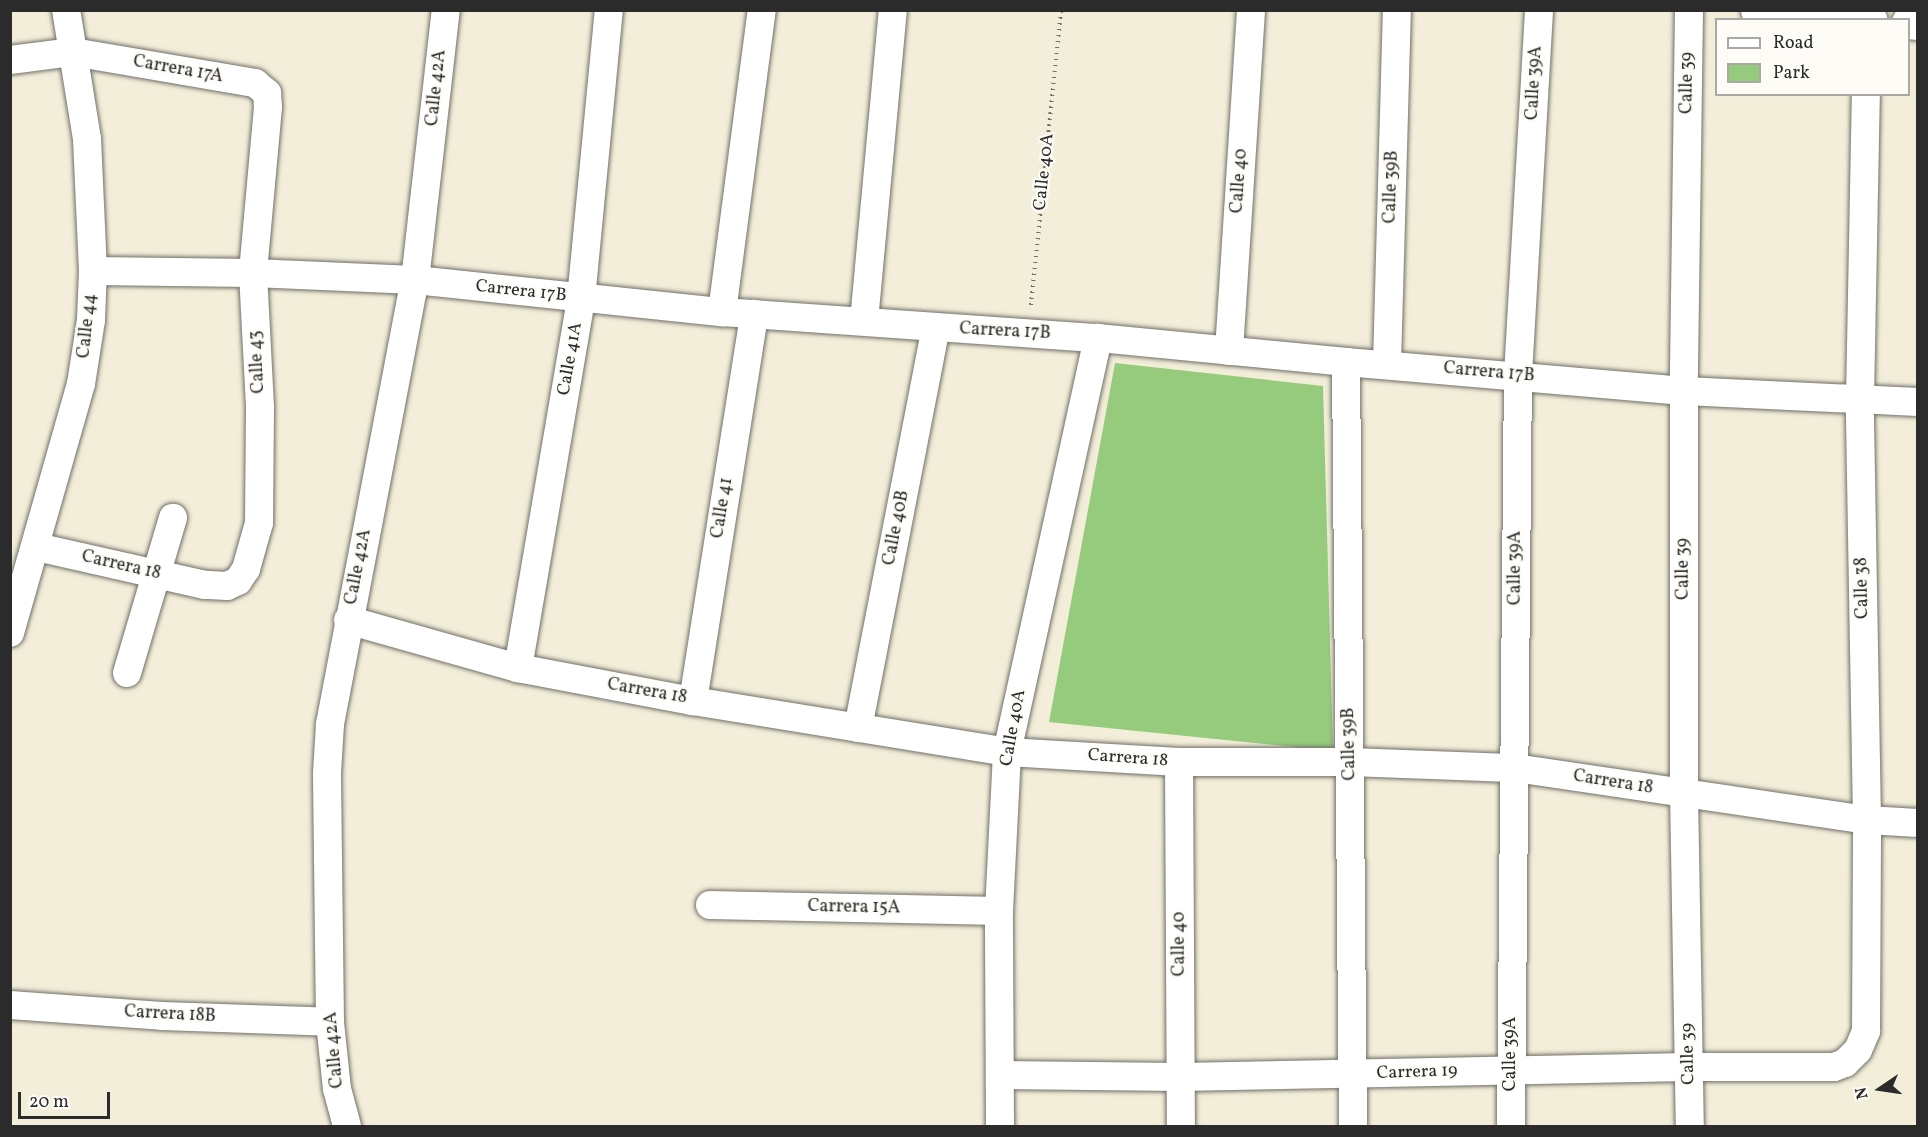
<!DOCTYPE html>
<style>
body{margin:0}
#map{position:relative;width:1928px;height:1137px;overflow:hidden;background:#f2eed9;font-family:Vollkorn,serif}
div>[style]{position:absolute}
.green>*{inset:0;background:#96cb7d}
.path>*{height:4px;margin-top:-2px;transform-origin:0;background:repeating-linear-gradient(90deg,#716f68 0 1.5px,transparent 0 6px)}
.roads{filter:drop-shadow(0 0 2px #716f68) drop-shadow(0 0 2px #716f68)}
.street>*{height:28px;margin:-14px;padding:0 14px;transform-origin:14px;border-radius:14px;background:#fff}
.secondary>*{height:33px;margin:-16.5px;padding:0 16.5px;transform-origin:16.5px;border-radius:16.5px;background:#fff}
span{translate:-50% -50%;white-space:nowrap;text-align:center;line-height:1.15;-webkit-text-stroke:4.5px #fdfcf7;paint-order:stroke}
.street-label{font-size:18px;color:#2b2b2b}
.frame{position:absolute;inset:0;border:12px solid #2b2b2b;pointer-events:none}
.legend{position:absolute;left:1715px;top:18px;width:195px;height:78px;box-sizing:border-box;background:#fdfcf7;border:2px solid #a9a8a5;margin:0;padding:8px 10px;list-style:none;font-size:18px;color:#2b2b2b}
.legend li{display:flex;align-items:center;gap:12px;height:30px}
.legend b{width:30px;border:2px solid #a9a8a5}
.north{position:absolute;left:1850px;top:1059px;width:60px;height:60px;-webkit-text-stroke:4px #fdfcf7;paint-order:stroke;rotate:257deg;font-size:16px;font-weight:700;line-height:24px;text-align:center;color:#2b2b2b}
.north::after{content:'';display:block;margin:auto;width:21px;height:27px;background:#2b2b2b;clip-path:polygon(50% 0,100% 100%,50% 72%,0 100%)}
.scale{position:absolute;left:18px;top:1092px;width:92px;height:27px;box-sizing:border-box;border:3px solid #2b2b2b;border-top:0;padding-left:8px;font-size:18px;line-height:21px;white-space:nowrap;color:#2b2b2b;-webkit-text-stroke:4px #fdfcf7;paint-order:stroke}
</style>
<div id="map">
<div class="green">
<div style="clip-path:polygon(1115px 363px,1323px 386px,1333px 751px,1049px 722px)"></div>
</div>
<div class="path">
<div style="left:1031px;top:305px;width:297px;rotate:-84.2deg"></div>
</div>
<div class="roads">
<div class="street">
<div style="left:1689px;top:10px;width:381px;rotate:90.8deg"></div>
<div style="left:1684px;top:391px;width:402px;rotate:90deg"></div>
<div style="left:1684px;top:793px;width:333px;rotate:89deg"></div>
<div style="left:10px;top:60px;width:64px;rotate:-7.2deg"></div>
<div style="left:73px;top:52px;width:185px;rotate:9.7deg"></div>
<div style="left:255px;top:83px;width:16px;rotate:40deg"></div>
<div style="left:267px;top:93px;width:14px;rotate:86deg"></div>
<div style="left:268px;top:107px;width:167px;rotate:95.2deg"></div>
<div style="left:253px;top:273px;width:134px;rotate:87deg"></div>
<div style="left:260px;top:407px;width:116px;rotate:90.5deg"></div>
<div style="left:259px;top:523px;width:48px;rotate:105.8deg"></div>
<div style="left:246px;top:569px;width:14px;rotate:124deg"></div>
<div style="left:238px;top:581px;width:12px;rotate:156deg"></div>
<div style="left:227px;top:586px;width:22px;rotate:-177deg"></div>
<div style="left:205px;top:585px;width:172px;rotate:-167.3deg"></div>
<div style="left:93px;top:271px;width:160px;rotate:0.7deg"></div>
<div style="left:253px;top:273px;width:162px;rotate:2.5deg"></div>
<div style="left:415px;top:280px;width:309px;rotate:6deg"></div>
<div style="left:722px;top:312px;width:377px;rotate:4deg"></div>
<div style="left:1098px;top:338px;width:249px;rotate:5.5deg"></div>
<div style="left:1346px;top:362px;width:339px;rotate:4.9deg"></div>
<div style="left:1684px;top:391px;width:234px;rotate:2.7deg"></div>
<div style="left:722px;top:312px;width:305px;rotate:-82.5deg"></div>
<div style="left:864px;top:321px;width:312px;rotate:-84.7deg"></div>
<div style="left:1229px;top:351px;width:342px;rotate:-86.3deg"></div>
<div style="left:1346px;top:362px;width:764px;rotate:89.48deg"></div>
<div style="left:1387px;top:364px;width:354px;rotate:-88.4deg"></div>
<div style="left:348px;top:620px;width:177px;rotate:15.8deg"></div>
<div style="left:518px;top:668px;width:178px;rotate:10.7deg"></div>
<div style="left:693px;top:701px;width:318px;rotate:9.2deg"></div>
<div style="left:1007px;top:752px;width:172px;rotate:3.3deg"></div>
<div style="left:1179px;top:762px;width:171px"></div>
<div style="left:1350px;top:762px;width:165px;rotate:2.1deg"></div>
<div style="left:1515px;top:768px;width:356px;rotate:8.4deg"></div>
<div style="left:1867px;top:820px;width:51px;rotate:3.4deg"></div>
<div style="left:10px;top:633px;width:259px;rotate:-74.1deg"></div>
<div style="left:81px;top:384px;width:65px;rotate:-81.1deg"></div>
<div style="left:91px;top:320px;width:49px;rotate:-87.7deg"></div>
<div style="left:93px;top:271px;width:132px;rotate:-92.6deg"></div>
<div style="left:87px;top:139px;width:131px;rotate:-99.2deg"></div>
<div style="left:518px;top:668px;width:374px;rotate:-80.3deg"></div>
<div style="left:581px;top:299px;width:290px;rotate:-84.5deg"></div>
<div style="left:127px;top:673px;width:162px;rotate:-73.5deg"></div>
<div style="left:693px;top:701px;width:392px;rotate:-81deg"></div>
<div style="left:858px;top:728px;width:408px;rotate:-79deg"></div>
<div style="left:1179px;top:762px;width:364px;rotate:89.7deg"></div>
<div style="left:710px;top:905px;width:289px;rotate:1.2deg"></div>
<div style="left:10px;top:1005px;width:152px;rotate:4.1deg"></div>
<div style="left:162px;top:1016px;width:168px;rotate:2deg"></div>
<div style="left:1000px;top:1075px;width:181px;rotate:0.6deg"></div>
<div style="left:1181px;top:1077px;width:508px;rotate:-1.13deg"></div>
<div style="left:1689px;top:1067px;width:145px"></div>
<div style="left:1834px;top:1067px;width:12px;rotate:-20deg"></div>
<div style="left:1845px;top:1063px;width:18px;rotate:-45deg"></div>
<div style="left:1858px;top:1050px;width:21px;rotate:-67deg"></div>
<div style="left:1866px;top:1031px;width:211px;rotate:-89.7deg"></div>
<div style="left:1867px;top:820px;width:421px;rotate:-91deg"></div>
<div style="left:1860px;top:399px;width:305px;rotate:-88.9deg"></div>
<div style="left:347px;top:1126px;width:38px;rotate:-105deg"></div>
<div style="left:337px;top:1089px;width:67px;rotate:-96deg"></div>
<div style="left:330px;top:1022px;width:249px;rotate:-90.7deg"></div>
<div style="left:327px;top:773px;width:49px;rotate:-86.5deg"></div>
<div style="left:330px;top:724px;width:452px;rotate:-79.2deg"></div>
<div style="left:415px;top:280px;width:272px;rotate:-83.5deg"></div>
<div style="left:1000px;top:1126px;width:215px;rotate:-90.3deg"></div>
<div style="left:999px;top:911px;width:159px;rotate:-87.1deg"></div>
<div style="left:1007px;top:752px;width:424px;rotate:-77.6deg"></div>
<div style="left:1511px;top:1126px;width:751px;rotate:-89.47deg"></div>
<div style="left:1518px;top:375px;width:366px;rotate:-86.7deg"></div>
</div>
<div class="secondary">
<div style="left:1757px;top:10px;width:114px;rotate:5deg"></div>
<div style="left:1908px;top:22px;width:10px;rotate:6deg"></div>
</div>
</div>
<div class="street-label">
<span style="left:178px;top:70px;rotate:10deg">Carrera 17A</span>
<span style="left:1535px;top:83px;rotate:-87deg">Calle 39A</span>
<span style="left:1688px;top:83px;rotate:-89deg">Calle 39</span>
<span style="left:437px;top:88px;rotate:-84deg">Calle 42A</span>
<span style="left:1045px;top:172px;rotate:-84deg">Calle 40A</span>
<span style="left:1240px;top:181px;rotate:-86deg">Calle 40</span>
<span style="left:1392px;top:187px;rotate:-88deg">Calle 39B</span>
<span style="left:521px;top:292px;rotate:6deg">Carrera 17B</span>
<span style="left:88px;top:326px;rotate:-84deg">Calle 44</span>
<span style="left:1005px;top:332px;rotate:3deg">Carrera 17B</span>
<span style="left:571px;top:359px;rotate:-80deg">Calle 41A</span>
<span style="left:258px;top:362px;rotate:-93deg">Calle 43</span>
<span style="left:1489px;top:373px;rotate:5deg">Carrera 17B</span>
<span style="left:723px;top:508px;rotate:-81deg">Calle 41</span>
<span style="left:897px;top:528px;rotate:-79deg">Calle 40B</span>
<span style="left:121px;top:566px;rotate:13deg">Carrera 18</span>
<span style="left:359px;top:567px;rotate:-79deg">Calle 42A</span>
<span style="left:1516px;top:568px;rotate:-90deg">Calle 39A</span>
<span style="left:1684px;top:569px;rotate:-90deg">Calle 39</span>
<span style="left:1863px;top:588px;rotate:-91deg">Calle 38</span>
<span style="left:647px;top:692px;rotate:10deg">Carrera 18</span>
<span style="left:1014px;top:728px;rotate:-80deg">Calle 40A</span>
<span style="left:1350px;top:744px;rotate:-91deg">Calle 39B</span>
<span style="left:1128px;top:759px;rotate:4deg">Carrera 18</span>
<span style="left:1613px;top:783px;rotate:9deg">Carrera 18</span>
<span style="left:854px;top:908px;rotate:1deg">Carrera 15A</span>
<span style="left:1180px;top:944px;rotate:-90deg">Calle 40</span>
<span style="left:170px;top:1015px;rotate:3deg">Carrera 18B</span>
<span style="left:335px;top:1050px;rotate:-95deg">Calle 42A</span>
<span style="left:1511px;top:1054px;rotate:-90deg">Calle 39A</span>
<span style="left:1689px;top:1054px;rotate:-91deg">Calle 39</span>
<span style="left:1417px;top:1073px;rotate:-2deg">Carrera 19</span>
</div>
<div class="frame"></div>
<ul class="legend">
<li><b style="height:8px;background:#fff"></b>Road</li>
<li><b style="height:16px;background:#96cb7d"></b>Park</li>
</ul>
<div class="north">N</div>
<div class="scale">20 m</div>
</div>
